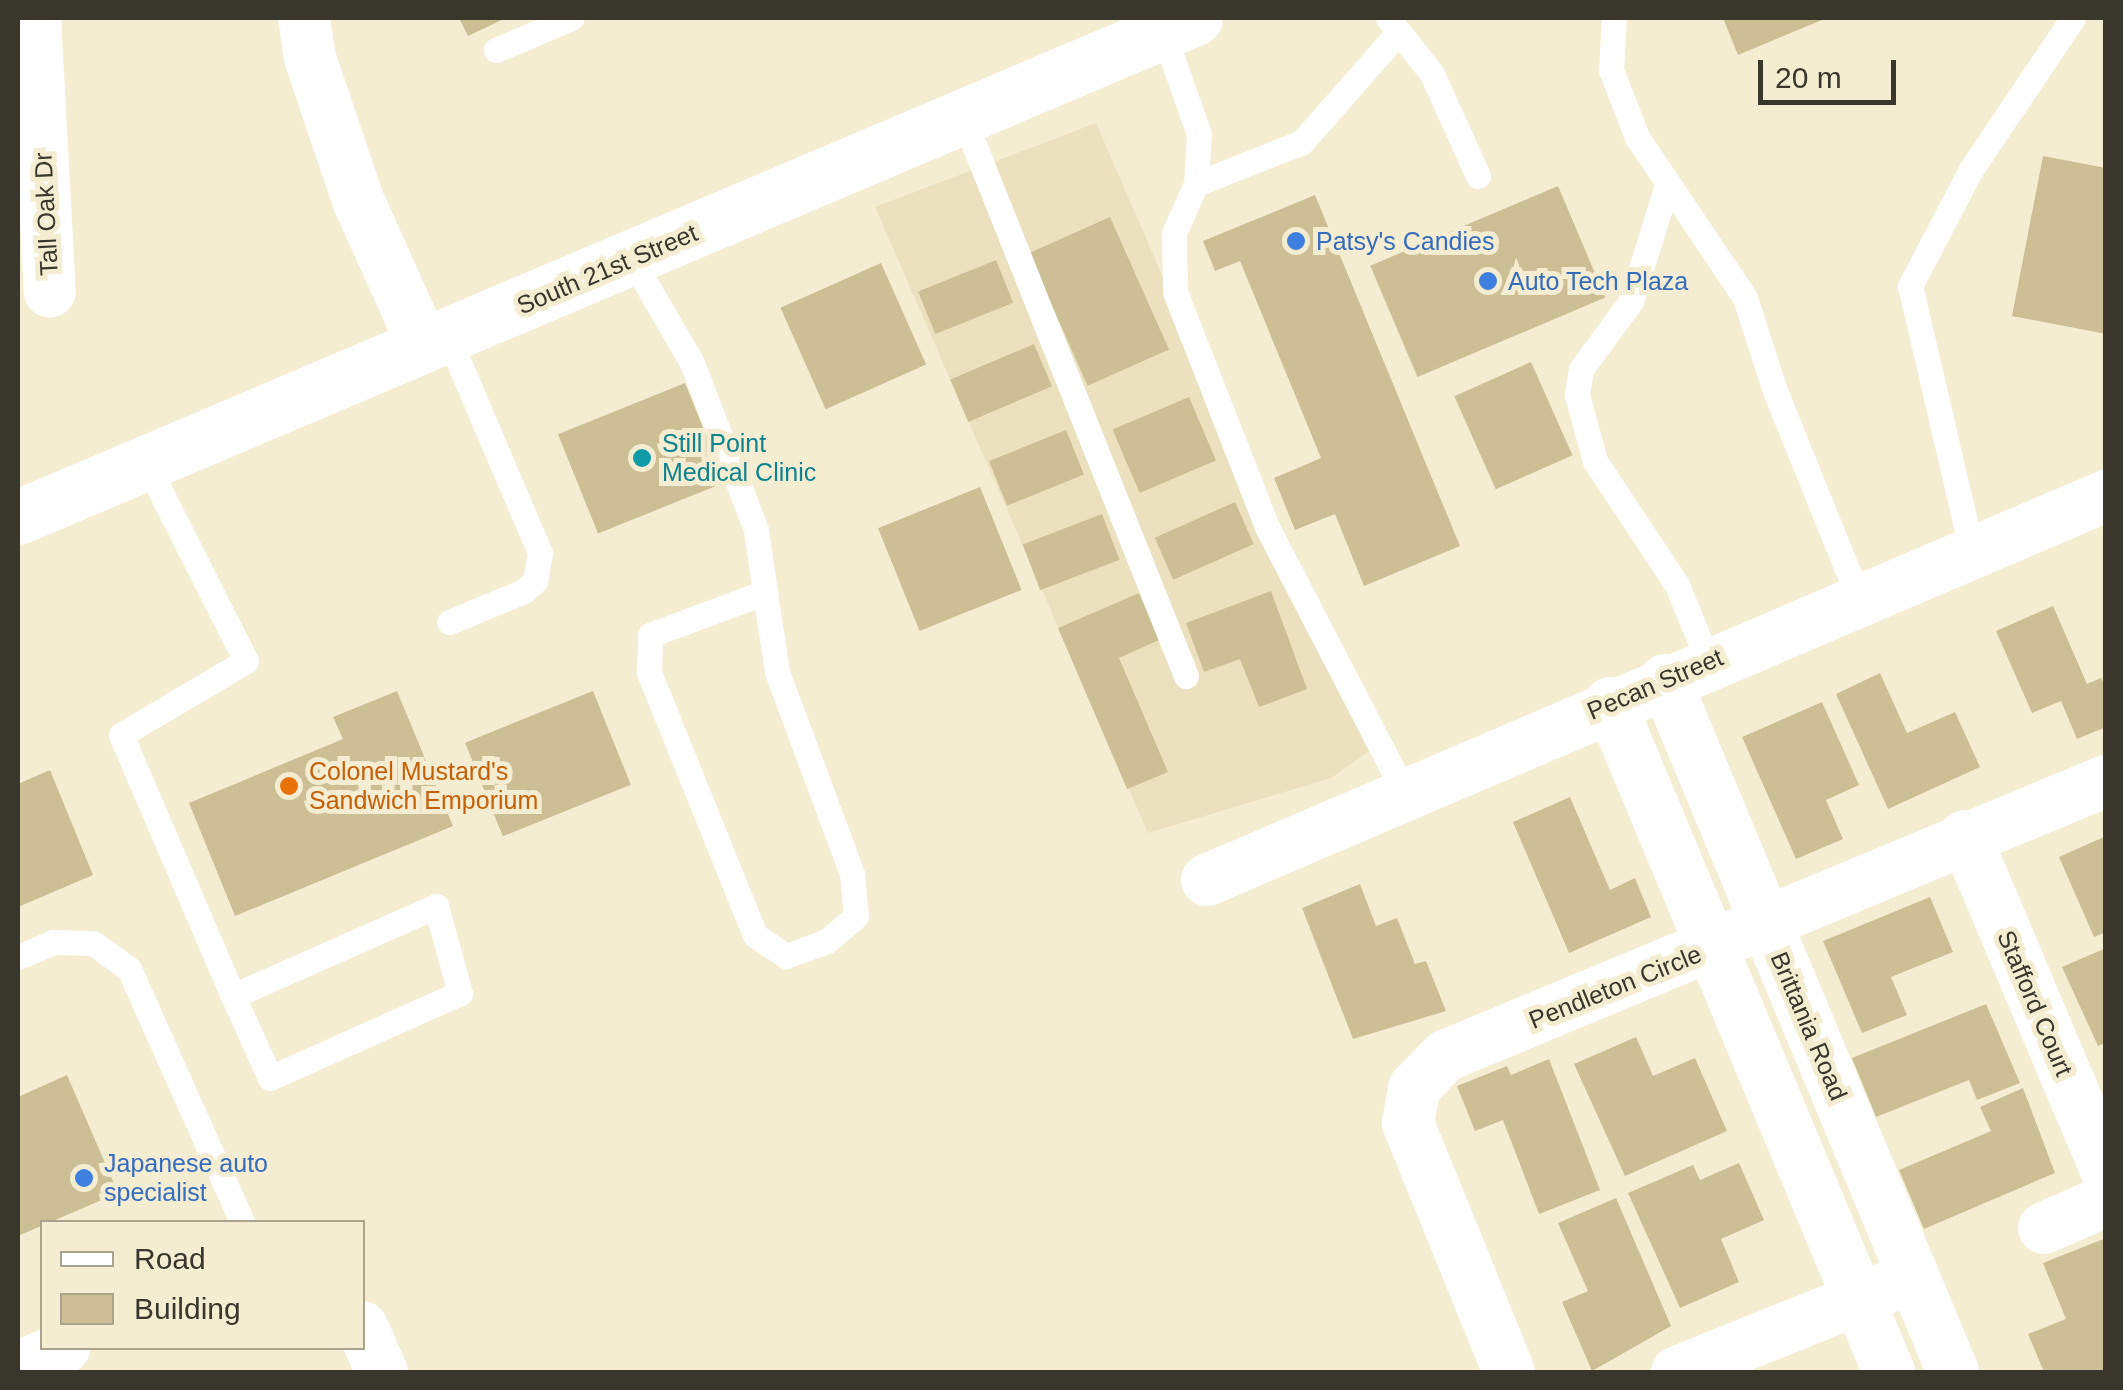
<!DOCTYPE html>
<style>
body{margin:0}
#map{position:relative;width:2123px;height:1390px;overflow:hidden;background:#f5edd2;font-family:Arial,sans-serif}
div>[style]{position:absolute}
.built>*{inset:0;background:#ebe1bf}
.building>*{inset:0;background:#cdbf95;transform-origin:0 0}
.lane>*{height:25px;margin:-12.5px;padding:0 12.5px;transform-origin:12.5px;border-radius:12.5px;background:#fff}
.street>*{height:52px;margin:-26px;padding:0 26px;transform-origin:26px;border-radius:26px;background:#fff}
.secondary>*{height:55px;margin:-27.5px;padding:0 27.5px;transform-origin:27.5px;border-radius:27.5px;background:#fff}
.dots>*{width:28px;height:28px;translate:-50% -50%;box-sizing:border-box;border:5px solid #f5edd2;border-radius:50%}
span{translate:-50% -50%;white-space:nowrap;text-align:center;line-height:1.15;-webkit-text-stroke:10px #f5edd2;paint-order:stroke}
.street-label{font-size:25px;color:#39362b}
.shop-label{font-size:25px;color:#366cbe}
.left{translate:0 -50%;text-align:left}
.culture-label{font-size:25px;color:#0d838f}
.food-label{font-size:25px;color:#c56008}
.frame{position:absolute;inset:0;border:20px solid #39362b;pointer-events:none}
.legend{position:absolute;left:40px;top:1220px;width:325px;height:130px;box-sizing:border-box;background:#f5edd2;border:2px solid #aaa48f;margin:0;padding:12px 18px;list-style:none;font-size:30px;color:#39362b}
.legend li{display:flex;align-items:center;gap:20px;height:50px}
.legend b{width:50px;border:2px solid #aaa48f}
.scale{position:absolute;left:1758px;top:60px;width:138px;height:45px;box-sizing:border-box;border:5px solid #39362b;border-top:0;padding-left:12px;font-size:30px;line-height:35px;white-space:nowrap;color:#39362b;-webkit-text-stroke:8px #f5edd2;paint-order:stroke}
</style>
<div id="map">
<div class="built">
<div style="clip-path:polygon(1096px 123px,1369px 751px,1331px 778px,1148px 833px,875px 207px)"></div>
</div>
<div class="building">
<div style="clip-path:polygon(459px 18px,506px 18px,468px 36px)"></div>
<div style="clip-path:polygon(1723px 18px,1827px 18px,1738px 55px)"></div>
<div style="clip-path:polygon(2043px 156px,2106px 168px,2106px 334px,2012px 316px)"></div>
<div style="left:1558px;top:186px;width:121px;height:204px;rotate:67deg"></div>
<div style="clip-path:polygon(1315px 195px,1460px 546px,1364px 586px,1335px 514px,1295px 530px,1274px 478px,1321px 458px,1240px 261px,1215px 271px,1203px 241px)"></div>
<div style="left:1110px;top:217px;width:145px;height:89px;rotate:66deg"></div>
<div style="left:996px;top:260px;width:46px;height:84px;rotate:68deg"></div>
<div style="left:881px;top:263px;width:111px;height:110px;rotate:66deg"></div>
<div style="left:1034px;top:344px;width:46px;height:91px;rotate:67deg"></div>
<div style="left:1531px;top:362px;width:102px;height:84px;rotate:66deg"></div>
<div style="left:685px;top:383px;width:107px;height:137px;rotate:68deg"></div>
<div style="left:1189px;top:397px;width:69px;height:83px;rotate:67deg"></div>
<div style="left:1066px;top:430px;width:48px;height:83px;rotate:68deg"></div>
<div style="left:980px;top:487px;width:111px;height:110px;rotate:68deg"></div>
<div style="left:1235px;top:502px;width:46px;height:88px;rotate:66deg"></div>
<div style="left:1102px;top:514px;width:49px;height:85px;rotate:69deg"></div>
<div style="clip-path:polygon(1271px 591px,1307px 689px,1259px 707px,1240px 659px,1204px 672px,1186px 623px)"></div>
<div style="clip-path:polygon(1139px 593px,1159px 640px,1119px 658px,1168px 772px,1127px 789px,1058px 628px)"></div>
<div style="clip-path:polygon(2053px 606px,2087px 684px,2101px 678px,2106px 687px,2106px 727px,2077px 739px,2061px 701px,2032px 713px,1996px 631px)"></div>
<div style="clip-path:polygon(1880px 673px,1907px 733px,1955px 712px,1980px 767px,1888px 809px,1836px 694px)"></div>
<div style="clip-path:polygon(397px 691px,453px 826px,235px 916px,189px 803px,343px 739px,333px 717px)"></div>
<div style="left:593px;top:691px;width:101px;height:138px;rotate:68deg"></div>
<div style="clip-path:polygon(1822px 702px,1859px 785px,1826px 800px,1843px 839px,1796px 859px,1742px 737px)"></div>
<div style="clip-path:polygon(50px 770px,93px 875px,18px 907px,18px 784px)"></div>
<div style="clip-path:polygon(1570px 797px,1610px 890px,1635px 878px,1651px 917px,1569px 953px,1513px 822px)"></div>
<div style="clip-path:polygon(2106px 836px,2106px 932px,2094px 937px,2059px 857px)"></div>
<div style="clip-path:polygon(1360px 884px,1376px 926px,1397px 918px,1415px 964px,1426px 961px,1446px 1011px,1353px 1039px,1302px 908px)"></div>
<div style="clip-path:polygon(1930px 897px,1953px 952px,1891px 977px,1907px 1015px,1862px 1033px,1823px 941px)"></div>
<div style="clip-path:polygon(2106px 948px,2106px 1043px,2098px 1046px,2062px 967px)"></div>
<div style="clip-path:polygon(1986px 1004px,2020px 1083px,1977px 1100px,1969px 1080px,1876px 1117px,1852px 1058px)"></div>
<div style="clip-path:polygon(1636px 1037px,1653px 1076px,1695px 1058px,1727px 1131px,1625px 1176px,1574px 1064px)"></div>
<div style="clip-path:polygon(1549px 1059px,1600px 1190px,1539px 1214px,1503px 1120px,1475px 1131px,1457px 1086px,1507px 1066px,1511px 1075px)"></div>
<div style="clip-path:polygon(67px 1075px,118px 1193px,18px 1236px,18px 1097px)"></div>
<div style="clip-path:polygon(2023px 1088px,2055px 1173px,1924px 1229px,1899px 1170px,1991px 1131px,1980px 1107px)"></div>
<div style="clip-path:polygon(1739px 1163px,1764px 1220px,1721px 1239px,1739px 1282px,1680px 1308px,1628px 1193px,1693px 1165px,1700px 1180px)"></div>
<div style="clip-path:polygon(1616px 1198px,1671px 1326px,1592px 1371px,1562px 1302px,1588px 1291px,1558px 1223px)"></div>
<div style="clip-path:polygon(2106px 1238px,2106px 1372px,2044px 1372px,2028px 1334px,2066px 1319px,2043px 1263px)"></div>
</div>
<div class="lane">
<div style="left:1388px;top:18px;width:71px;rotate:51.8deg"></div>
<div style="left:1432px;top:74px;width:112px;rotate:65.7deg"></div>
<div style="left:1614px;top:18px;width:52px;rotate:93.3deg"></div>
<div style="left:1611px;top:70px;width:72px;rotate:68.8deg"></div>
<div style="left:1637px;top:137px;width:194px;rotate:56.1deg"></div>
<div style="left:1745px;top:298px;width:98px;rotate:72.1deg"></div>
<div style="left:1775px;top:391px;width:224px;rotate:68deg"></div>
<div style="left:1163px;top:32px;width:108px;rotate:70.6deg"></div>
<div style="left:1199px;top:134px;width:50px;rotate:93.4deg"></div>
<div style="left:1196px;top:184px;width:54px;rotate:114.2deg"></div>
<div style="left:1174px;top:233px;width:59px;rotate:89deg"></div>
<div style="left:1175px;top:292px;width:255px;rotate:68.6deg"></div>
<div style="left:1268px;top:529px;width:297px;rotate:62.6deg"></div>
<div style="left:496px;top:50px;width:82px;rotate:-23.1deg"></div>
<div style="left:963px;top:117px;width:602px;rotate:68.25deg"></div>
<div style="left:1196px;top:184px;width:114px;rotate:-21.6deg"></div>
<div style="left:1302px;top:142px;width:142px;rotate:-48.7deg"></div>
<div style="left:1667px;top:185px;width:121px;rotate:107.2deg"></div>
<div style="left:1631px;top:301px;width:84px;rotate:126.3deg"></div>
<div style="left:1581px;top:369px;width:26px;rotate:99deg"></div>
<div style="left:1577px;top:395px;width:68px;rotate:74.7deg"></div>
<div style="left:1595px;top:461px;width:149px;rotate:56.5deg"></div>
<div style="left:1677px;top:585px;width:82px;rotate:67.8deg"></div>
<div style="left:631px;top:258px;width:121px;rotate:59.8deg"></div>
<div style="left:692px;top:363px;width:179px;rotate:69deg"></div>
<div style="left:756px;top:530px;width:63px;rotate:81.7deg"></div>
<div style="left:765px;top:592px;width:81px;rotate:81.5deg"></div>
<div style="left:777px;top:672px;width:215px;rotate:69.6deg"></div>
<div style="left:852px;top:874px;width:42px;rotate:84.6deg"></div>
<div style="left:856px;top:916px;width:38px;rotate:139deg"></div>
<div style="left:827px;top:941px;width:44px;rotate:159.9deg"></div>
<div style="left:786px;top:956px;width:37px;rotate:-146deg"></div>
<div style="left:755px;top:935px;width:284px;rotate:-112deg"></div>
<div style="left:649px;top:672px;width:37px;rotate:-88deg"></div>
<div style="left:650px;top:635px;width:123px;rotate:-20.5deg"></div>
<div style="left:448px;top:337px;width:235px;rotate:66.9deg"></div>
<div style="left:540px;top:553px;width:28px;rotate:100deg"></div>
<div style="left:535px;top:581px;width:15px;rotate:138deg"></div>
<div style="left:524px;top:591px;width:81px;rotate:157.5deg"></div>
<div style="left:146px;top:463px;width:222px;rotate:63.2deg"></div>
<div style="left:246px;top:661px;width:145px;rotate:149.4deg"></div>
<div style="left:121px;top:735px;width:284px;rotate:66.8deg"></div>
<div style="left:233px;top:996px;width:222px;rotate:-23.9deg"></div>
<div style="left:436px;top:906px;width:90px;rotate:74.6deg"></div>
<div style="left:460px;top:993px;width:208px;rotate:155.9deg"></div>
<div style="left:270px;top:1078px;width:90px;rotate:-114.3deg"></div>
<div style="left:1972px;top:552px;width:273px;rotate:-103.1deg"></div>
<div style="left:1910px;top:286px;width:130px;rotate:-62.4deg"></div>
<div style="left:1970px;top:171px;width:184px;rotate:-56.1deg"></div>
<div style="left:18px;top:957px;width:38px;rotate:-23deg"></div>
<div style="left:53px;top:942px;width:40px;rotate:1.4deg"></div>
<div style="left:93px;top:943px;width:44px;rotate:35.8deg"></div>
<div style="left:129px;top:969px;width:277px;rotate:65.9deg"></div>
</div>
<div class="street">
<div style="left:35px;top:18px;width:274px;rotate:86.9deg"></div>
<div style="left:304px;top:18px;width:40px;rotate:81.5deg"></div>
<div style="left:310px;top:58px;width:150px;rotate:71.3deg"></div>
<div style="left:358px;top:200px;width:161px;rotate:65.8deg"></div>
<div style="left:1665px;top:680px;width:750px;rotate:67.4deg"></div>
<div style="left:1610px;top:703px;width:725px;rotate:67.36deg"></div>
<div style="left:1965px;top:836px;width:363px;rotate:67.1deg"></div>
<div style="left:1207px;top:880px;width:978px;rotate:-23.13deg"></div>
<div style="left:2044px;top:1228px;width:68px;rotate:-23.5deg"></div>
<div style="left:362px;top:1327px;width:49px;rotate:66deg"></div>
<div style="left:18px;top:1367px;width:50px;rotate:-22.4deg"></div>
<div style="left:1509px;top:1372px;width:269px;rotate:-112.1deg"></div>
<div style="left:1408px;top:1123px;width:36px;rotate:-80deg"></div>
<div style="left:1414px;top:1088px;width:45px;rotate:-45.9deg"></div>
<div style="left:1445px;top:1056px;width:716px;rotate:-22.59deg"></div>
<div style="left:1677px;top:1372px;width:227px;rotate:-21.9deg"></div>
</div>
<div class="secondary">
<div style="left:18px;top:517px;width:1278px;rotate:-22.97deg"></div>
</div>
<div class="dots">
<div style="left:1296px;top:241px;background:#3f7fe0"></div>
<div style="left:1488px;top:281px;background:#3f7fe0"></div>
<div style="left:642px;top:458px;background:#0f9aa8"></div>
<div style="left:289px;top:786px;background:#e8710a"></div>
<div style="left:84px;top:1178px;background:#3f7fe0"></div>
</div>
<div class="street-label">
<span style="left:46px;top:214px;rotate:-93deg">Tall Oak Dr</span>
<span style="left:607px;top:269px;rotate:-23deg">South 21st Street</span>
<span style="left:1655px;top:684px;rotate:-23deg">Pecan Street</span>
<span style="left:1615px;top:987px;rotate:-22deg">Pendleton Circle</span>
<span style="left:2035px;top:1003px;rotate:67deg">Stafford Court</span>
<span style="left:1809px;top:1026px;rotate:67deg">Brittania Road</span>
</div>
<div class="shop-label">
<span class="left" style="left:1316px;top:241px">Patsy's Candies</span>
<span class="left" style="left:1508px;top:281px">Auto Tech Plaza</span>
<span class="left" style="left:104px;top:1178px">Japanese auto<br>specialist</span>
</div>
<div class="culture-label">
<span class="left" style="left:662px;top:458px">Still Point<br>Medical Clinic</span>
</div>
<div class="food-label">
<span class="left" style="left:309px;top:786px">Colonel Mustard's<br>Sandwich Emporium</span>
</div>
<div class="frame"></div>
<ul class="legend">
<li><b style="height:12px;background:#fff"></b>Road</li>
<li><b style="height:28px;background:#cdbf95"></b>Building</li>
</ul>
<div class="scale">20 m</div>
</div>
